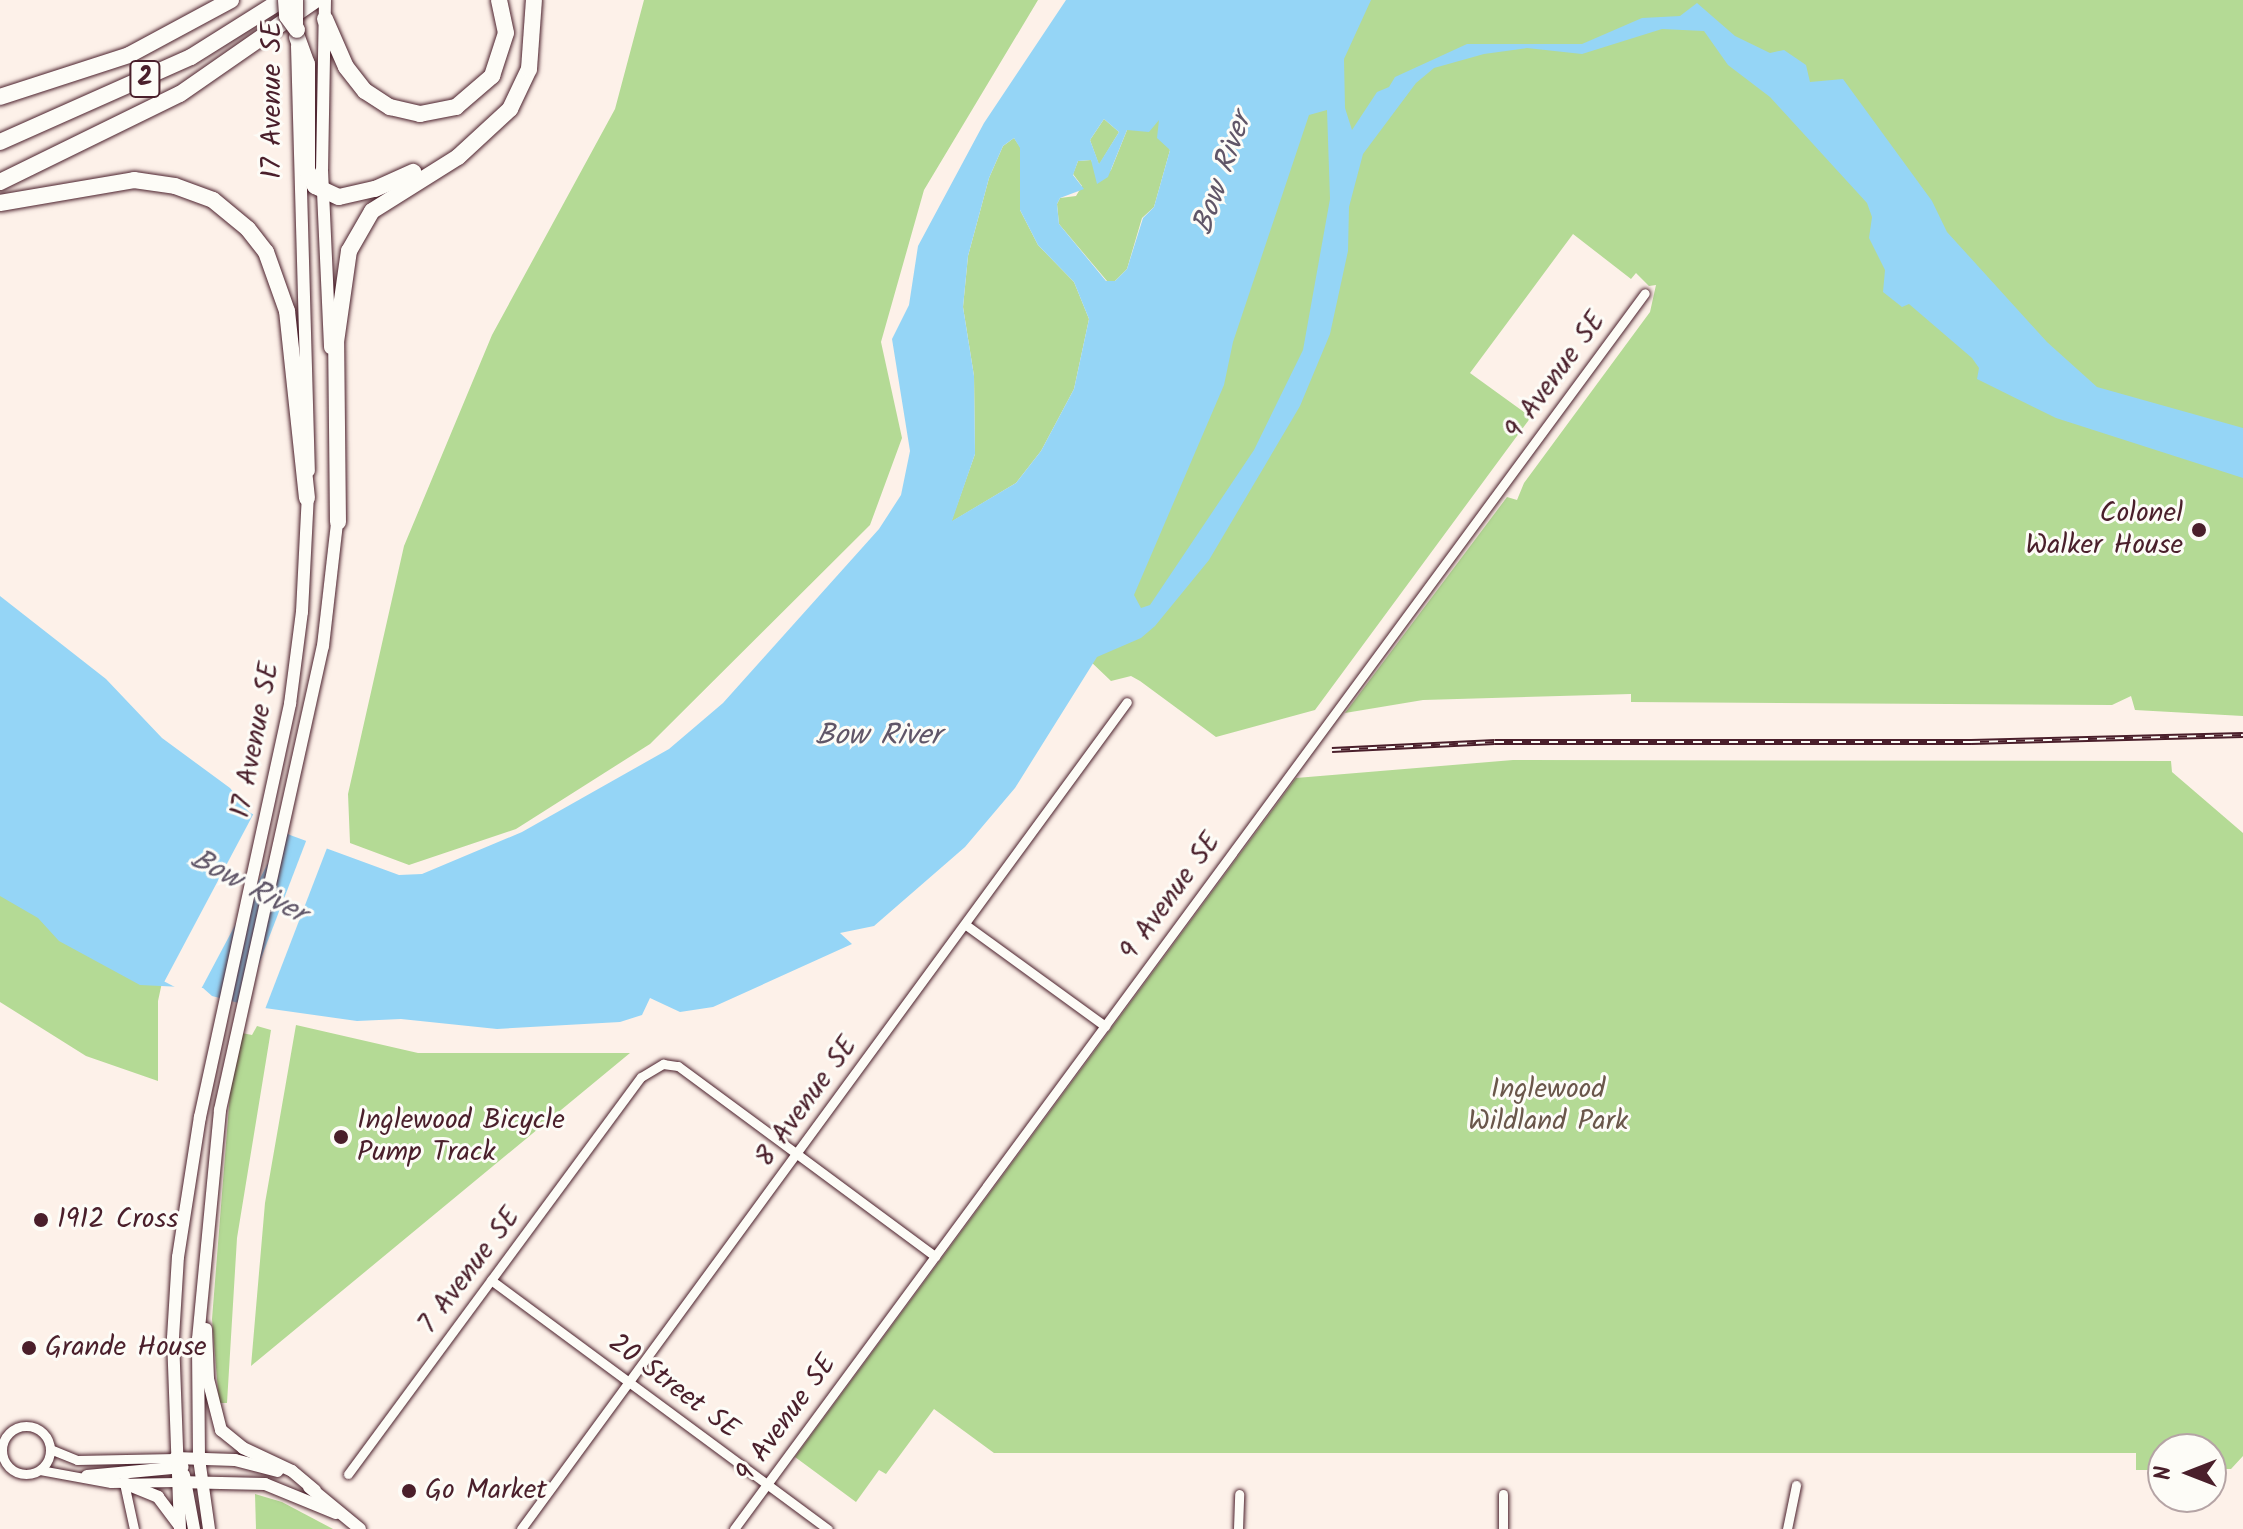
<!DOCTYPE html>
<style>
body{margin:0}
#map{position:relative;width:2243px;height:1529px;overflow:hidden;background:#fdf1e9;font-family:Kalam,sans-serif}
div>[style]{position:absolute}
.green>*{inset:0;background:#b4da95}
.water>*{inset:0;background:#95d5f6}
.pier>*{inset:0;background:#fdf1e9;transform-origin:0 0}
.roads{filter:drop-shadow(0 0 2px #4a1f2b) drop-shadow(0 0 2px #4a1f2b)}
.street>*{height:9px;margin:-4.5px;padding:0 4.5px;transform-origin:4.5px;border-radius:4.5px;background:#fdfcf7}
.street>.ring{margin:-4.5px;padding:0;box-sizing:content-box;background:none;border:9px solid #fdfcf7;border-radius:50%}
.secondary>*{height:12px;margin:-6px;padding:0 6px;transform-origin:6px;border-radius:6px;background:#fdfcf7}
.highway>*{height:16px;margin:-8px;padding:0 8px;transform-origin:8px;border-radius:8px;background:#fdfcf7}
.rail>*{height:6px;margin-top:-3px;transform-origin:0;background:repeating-linear-gradient(90deg,#fdfcf7 0 9px,#4a1f2b 0 18px);box-sizing:border-box;border-block:2px solid #4a1f2b}
.bridges{filter:drop-shadow(0 0 2px #4a1f2b) drop-shadow(0 0 2px #4a1f2b)}
.secondary-bridge>*{height:12px;margin:-6px;padding:0 6px;transform-origin:6px;border-radius:6px;background:#fdfcf7}
.highway-bridge>*{height:16px;margin:-8px;padding:0 8px;transform-origin:8px;border-radius:8px;background:#fdfcf7}
.dots>*{width:22px;height:22px;translate:-50% -50%;box-sizing:border-box;border:4px solid #fdfcf7;border-radius:50%}
span{translate:-50% -50%;white-space:nowrap;text-align:center;line-height:1.15;-webkit-text-stroke:6px #fdfcf7;paint-order:stroke}
.shield-label span{padding:2px 6px;background:#fdfcf7;border:2px solid;border-radius:6px;-webkit-text-stroke-width:0}
.shield-label{font-size:26px;color:#4a1f2b;font-weight:700}
.street-label{font-size:28px;color:#4a1f2b}
.poi-label{font-size:28px;color:#4a1f2b}
.right{translate:-100% -50%;text-align:right}
.left{translate:0 -50%;text-align:left}
.park-label{font-size:28px;color:#6a574b}
.water-label{font-size:30px;color:#605668;font-style:italic}
.north{position:absolute;left:2147px;top:1433px;width:80px;height:80px;box-sizing:border-box;background:#fdfcf7;border:2px solid #b5a4a5;border-radius:50%;rotate:270deg;font-size:22px;font-weight:700;line-height:32px;text-align:center;color:#4a1f2b}
.north::after{content:'';display:block;margin:auto;width:28px;height:36px;background:#4a1f2b;clip-path:polygon(50% 0,100% 100%,50% 72%,0 100%)}
</style>
<div id="map">
<div class="green">
<div style="clip-path:polygon(644px 0,1038px 0,924px 190px,881px 342px,902px 438px,870px 525px,650px 744px,516px 829px,409px 865px,350px 843px,348px 794px,404px 546px,492px 335px,615px 109px)"></div>
<div style="clip-path:polygon(1336px 0,2243px 0,2243px 716px,2135px 710px,2131px 696px,2112px 705px,1631px 702px,1631px 694px,1423px 700px,1345px 713px,1507px 497px,1517px 500px,1524px 483px,1650px 312px,1656px 285px,1649px 286px,1636px 273px,1631px 279px,1573px 234px,1470px 373px,1531px 417px,1315px 710px,1216px 737px,1140px 681px,1131px 676px,1111px 681px,1088px 659px)"></div>
<div style="clip-path:polygon(1104px 119px,1119px 132px,1099px 165px,1090px 140px)"></div>
<div style="clip-path:polygon(1159px 119px,1170px 150px,1154px 207px,1142px 218px,1127px 269px,1115px 281px,1107px 281px,1059px 224px,1057px 204px,1060px 198px,1076px 196px,1082px 186px,1073px 174px,1078px 161px,1091px 160px,1101px 178px,1111px 170px,1127px 130px)"></div>
<div style="clip-path:polygon(1014px 138px,1020px 147px,1020px 210px,1038px 245px,1074px 282px,1089px 319px,1074px 389px,1041px 451px,1016px 483px,951px 522px,975px 454px,974px 376px,963px 307px,968px 256px,989px 178px,1003px 146px)"></div>
<div style="clip-path:polygon(1513px 760px,2171px 761px,2172px 772px,2243px 833px,2243px 1456px,2231px 1469px,2211px 1469px,2211px 1449px,2163px 1449px,2163px 1470px,2136px 1470px,2136px 1453px,994px 1453px,934px 1409px,886px 1474px,879px 1470px,856px 1502px,795px 1457px,1296px 778px)"></div>
<div style="clip-path:polygon(0 844px,166px 964px,158px 1001px,158px 1081px,86px 1056px,0 1002px)"></div>
<div style="clip-path:polygon(296px 1025px,418px 1053px,630px 1053px,251px 1366px,265px 1203px)"></div>
<div style="clip-path:polygon(257px 1026px,271px 1030px,237px 1238px,227px 1403px,219px 1403px,212px 1319px,230px 1093px,242px 1033px,252px 1035px)"></div>
<div style="clip-path:polygon(255px 1494px,282px 1502px,333px 1529px,256px 1529px)"></div>
</div>
<div class="water">
<div style="clip-path:polygon(evenodd,1066px 0,1371px 0,1344px 59px,1345px 108px,1352px 130px,1377px 92px,1389px 87px,1395px 77px,1467px 44px,1582px 44px,1642px 18px,1680px 16px,1697px 3px,1735px 36px,1770px 53px,1784px 50px,1806px 65px,1810px 82px,1843px 79px,1932px 201px,1947px 232px,2047px 342px,2097px 387px,2243px 428px,2243px 478px,2056px 418px,1977px 379px,1979px 368px,1972px 358px,1909px 304px,1902px 307px,1883px 292px,1885px 270px,1869px 238px,1872px 217px,1867px 203px,1770px 97px,1728px 65px,1704px 31px,1662px 29px,1582px 54px,1527px 48px,1484px 54px,1434px 68px,1416px 83px,1363px 154px,1349px 207px,1348px 251px,1330px 334px,1300px 406px,1209px 560px,1155px 626px,1141px 638px,1097px 657px,1015px 788px,965px 847px,874px 926px,840px 933px,852px 944px,713px 1007px,680px 1012px,650px 998px,642px 1015px,620px 1022px,497px 1029px,401px 1019px,357px 1021px,250px 1006px,212px 996px,203px 988px,140px 985px,59px 941px,38px 918px,0 896px,0 596px,106px 679px,162px 738px,230px 788px,249px 812px,290px 835px,399px 875px,422px 874px,522px 832px,669px 749px,723px 703px,879px 529px,901px 495px,910px 451px,892px 339px,909px 305px,918px 246px,984px 123px,1066px 0,1327px 110px,1330px 199px,1303px 350px,1254px 450px,1150px 605px,1141px 608px,1134px 595px,1224px 385px,1233px 342px,1309px 115px,1327px 110px,1066px 0,1104px 119px,1119px 132px,1099px 164px,1090px 140px,1104px 119px,1066px 0,1159px 120px,1157px 138px,1170px 150px,1154px 207px,1143px 218px,1127px 269px,1115px 281px,1106px 281px,1059px 224px,1057px 204px,1060px 198px,1084px 189px,1073px 175px,1078px 161px,1091px 160px,1097px 184px,1108px 177px,1127px 130px,1149px 132px,1159px 120px,1066px 0,1014px 138px,1020px 148px,1020px 210px,1038px 245px,1074px 282px,1089px 319px,1074px 389px,1041px 451px,1016px 483px,952px 521px,975px 454px,974px 376px,963px 307px,968px 256px,989px 178px,1003px 146px,1014px 138px)"></div>
</div>
<div class="pier">
<div style="left:255px;top:811px;width:36px;height:193px;rotate:28deg"></div>
<div style="left:308px;top:836px;width:22px;height:181px;rotate:21deg"></div>
</div>
<div class="roads">
<div class="street">
<div style="left:966px;top:925px;width:172px;rotate:36deg"></div>
<div style="left:491px;top:1280px;width:419px;rotate:36.5deg"></div>
<div class="ring" style="left:2px;top:1426px;width:39px;height:39px"></div>
<div style="left:50px;top:1449px;width:29px;rotate:22deg"></div>
<div style="left:77px;top:1460px;width:98px;rotate:-1.2deg"></div>
<div style="left:40px;top:1470px;width:72px;rotate:10.4deg"></div>
<div style="left:111px;top:1483px;width:66px;rotate:-0.9deg"></div>
<div style="left:348px;top:1474px;width:493px;rotate:-53.6deg"></div>
<div style="left:641px;top:1077px;width:26px;rotate:-31deg"></div>
<div style="left:663px;top:1064px;width:15px;rotate:8deg"></div>
<div style="left:678px;top:1066px;width:320px;rotate:36.5deg"></div>
<div style="left:124px;top:1483px;width:47px;rotate:77.7deg"></div>
<div style="left:1503px;top:1494px;width:35px;rotate:90deg"></div>
<div style="left:521px;top:1529px;width:1025px;rotate:-53.77deg"></div>
<div style="left:734px;top:1529px;width:1535px;rotate:-53.61deg"></div>
<div style="left:1238px;top:1529px;width:35px;rotate:-88deg"></div>
<div style="left:1787px;top:1529px;width:45px;rotate:-78.4deg"></div>
</div>
<div class="secondary">
<div style="left:325px;top:0;width:170px;rotate:91deg"></div>
<div style="left:322px;top:170px;width:178px;rotate:87.4deg"></div>
<div style="left:297px;top:46px;width:425px;rotate:88.4deg"></div>
<div style="left:206px;top:1329px;width:50px;rotate:87.7deg"></div>
<div style="left:208px;top:1379px;width:53px;rotate:75.7deg"></div>
<div style="left:221px;top:1430px;width:28px;rotate:39deg"></div>
<div style="left:243px;top:1448px;width:54px;rotate:25.1deg"></div>
<div style="left:292px;top:1471px;width:30px;rotate:40deg"></div>
<div style="left:175px;top:1458px;width:60px;rotate:1.9deg"></div>
<div style="left:235px;top:1460px;width:44px;rotate:14.3deg"></div>
<div style="left:184px;top:1475px;width:55px;rotate:79.5deg"></div>
<div style="left:87px;top:1476px;width:96px;rotate:-5.4deg"></div>
<div style="left:177px;top:1482px;width:88px;rotate:1.3deg"></div>
<div style="left:265px;top:1484px;width:77px;rotate:22.2deg"></div>
<div style="left:124px;top:1483px;width:37px;rotate:22deg"></div>
<div style="left:158px;top:1497px;width:34px;rotate:53deg"></div>
<div style="left:309px;top:1487px;width:66px;rotate:39.5deg"></div>
<div style="left:180px;top:1529px;width:191px;rotate:-92.1deg"></div>
<div style="left:173px;top:1338px;width:81px;rotate:-86.5deg"></div>
<div style="left:178px;top:1257px;width:142px;rotate:-81.1deg"></div>
<div style="left:200px;top:1117px;width:423px;rotate:-77.7deg"></div>
<div style="left:290px;top:704px;width:93px;rotate:-82.6deg"></div>
<div style="left:302px;top:612px;width:119px;rotate:-87.1deg"></div>
<div style="left:209px;top:1529px;width:71px;rotate:-98.1deg"></div>
<div style="left:199px;top:1459px;width:120px;rotate:-90.5deg"></div>
<div style="left:198px;top:1339px;width:230px;rotate:-84.5deg"></div>
<div style="left:220px;top:1110px;width:475px;rotate:-77.5deg"></div>
<div style="left:323px;top:646px;width:132px;rotate:-83.5deg"></div>
</div>
<div class="highway">
<div style="left:325px;top:19px;width:52px;rotate:66.4deg"></div>
<div style="left:346px;top:67px;width:31px;rotate:52deg"></div>
<div style="left:365px;top:91px;width:30px;rotate:33deg"></div>
<div style="left:390px;top:107px;width:31px;rotate:13deg"></div>
<div style="left:420px;top:114px;width:37px;rotate:-11deg"></div>
<div style="left:456px;top:107px;width:48px;rotate:-40.7deg"></div>
<div style="left:492px;top:76px;width:45px;rotate:-72deg"></div>
<div style="left:506px;top:33px;width:34px;rotate:-102deg"></div>
<div style="left:297px;top:37px;width:29px;rotate:70deg"></div>
<div style="left:307px;top:64px;width:106px;rotate:90deg"></div>
<div style="left:307px;top:170px;width:18px;rotate:63deg"></div>
<div style="left:315px;top:186px;width:26px;rotate:25deg"></div>
<div style="left:339px;top:197px;width:37px;rotate:-13deg"></div>
<div style="left:375px;top:189px;width:42px;rotate:-24.1deg"></div>
<div style="left:0;top:97px;width:136px;rotate:-18deg"></div>
<div style="left:129px;top:55px;width:116px;rotate:-28.3deg"></div>
<div style="left:0;top:142px;width:209px;rotate:-24deg"></div>
<div style="left:191px;top:57px;width:107px;rotate:-32.1deg"></div>
<div style="left:0;top:182px;width:200px;rotate:-26.1deg"></div>
<div style="left:180px;top:94px;width:165px;rotate:-34.8deg"></div>
<div style="left:0;top:203px;width:136px;rotate:-9.7deg"></div>
<div style="left:134px;top:180px;width:41px;rotate:8.3deg"></div>
<div style="left:175px;top:186px;width:40px;rotate:20.2deg"></div>
<div style="left:213px;top:200px;width:45px;rotate:39.6deg"></div>
<div style="left:248px;top:229px;width:29px;rotate:52deg"></div>
<div style="left:266px;top:252px;width:63px;rotate:70.4deg"></div>
<div style="left:287px;top:311px;width:188px;rotate:83.9deg"></div>
<div style="left:338px;top:522px;width:180px;rotate:-90.6deg"></div>
<div style="left:336px;top:342px;width:92px;rotate:-81.9deg"></div>
<div style="left:349px;top:251px;width:46px;rotate:-60.1deg"></div>
<div style="left:372px;top:211px;width:102px;rotate:-32.1deg"></div>
<div style="left:458px;top:157px;width:71px;rotate:-42.7deg"></div>
<div style="left:510px;top:109px;width:44px;rotate:-64.6deg"></div>
<div style="left:529px;top:69px;width:69px;rotate:-85.9deg"></div>
</div>
</div>
<div class="rail">
<div style="left:1332px;top:750px;width:163px;rotate:-2.8deg"></div>
<div style="left:1495px;top:742px;width:476px"></div>
<div style="left:1971px;top:742px;width:272px;rotate:-1.5deg"></div>
</div>
<div class="bridges">
<div class="secondary-bridge">
<div style="left:297px;top:0;width:30px;rotate:90deg"></div>
</div>
<div class="highway-bridge">
<div style="left:286px;top:0;width:16px;rotate:86deg"></div>
<div style="left:287px;top:16px;width:17px;rotate:54deg"></div>
</div>
</div>
<div class="dots">
<div style="left:2199px;top:530px;background:#4a1f2b"></div>
<div style="left:341px;top:1137px;background:#4a1f2b"></div>
<div style="left:41px;top:1220px;background:#4a1f2b"></div>
<div style="left:29px;top:1348px;background:#4a1f2b"></div>
<div style="left:409px;top:1491px;background:#4a1f2b"></div>
</div>
<div class="shield-label">
<span style="left:145px;top:79px">2</span>
</div>
<div class="street-label">
<span style="left:273px;top:100px;rotate:-90deg">17 Avenue SE</span>
<span style="left:1556px;top:376px;rotate:-54deg">9 Avenue SE</span>
<span style="left:256px;top:740px;rotate:-79deg">17 Avenue SE</span>
<span style="left:1171px;top:897px;rotate:-54deg">9 Avenue SE</span>
<span style="left:807px;top:1102px;rotate:-54deg">8 Avenue SE</span>
<span style="left:470px;top:1271px;rotate:-53deg">7 Avenue SE</span>
<span style="left:673px;top:1387px;rotate:37deg">20 Street SE</span>
<span style="left:787px;top:1419px;rotate:-54deg">9 Avenue SE</span>
</div>
<div class="poi-label">
<span class="right" style="left:2183px;top:530px">Colonel<br>Walker House</span>
<span class="left" style="left:357px;top:1137px">Inglewood Bicycle<br>Pump Track</span>
<span class="left" style="left:57px;top:1220px">1912 Cross</span>
<span class="left" style="left:45px;top:1348px">Grande House</span>
<span class="left" style="left:425px;top:1491px">Go Market</span>
</div>
<div class="park-label">
<span style="left:1548px;top:1106px">Inglewood<br>Wildland Park</span>
</div>
<div class="water-label">
<span style="left:1223px;top:174px;rotate:-71deg">Bow River</span>
<span style="left:878px;top:736px">Bow River</span>
<span style="left:248px;top:887px;rotate:28deg">Bow River</span>
</div>
<div class="north">N</div>
</div>
